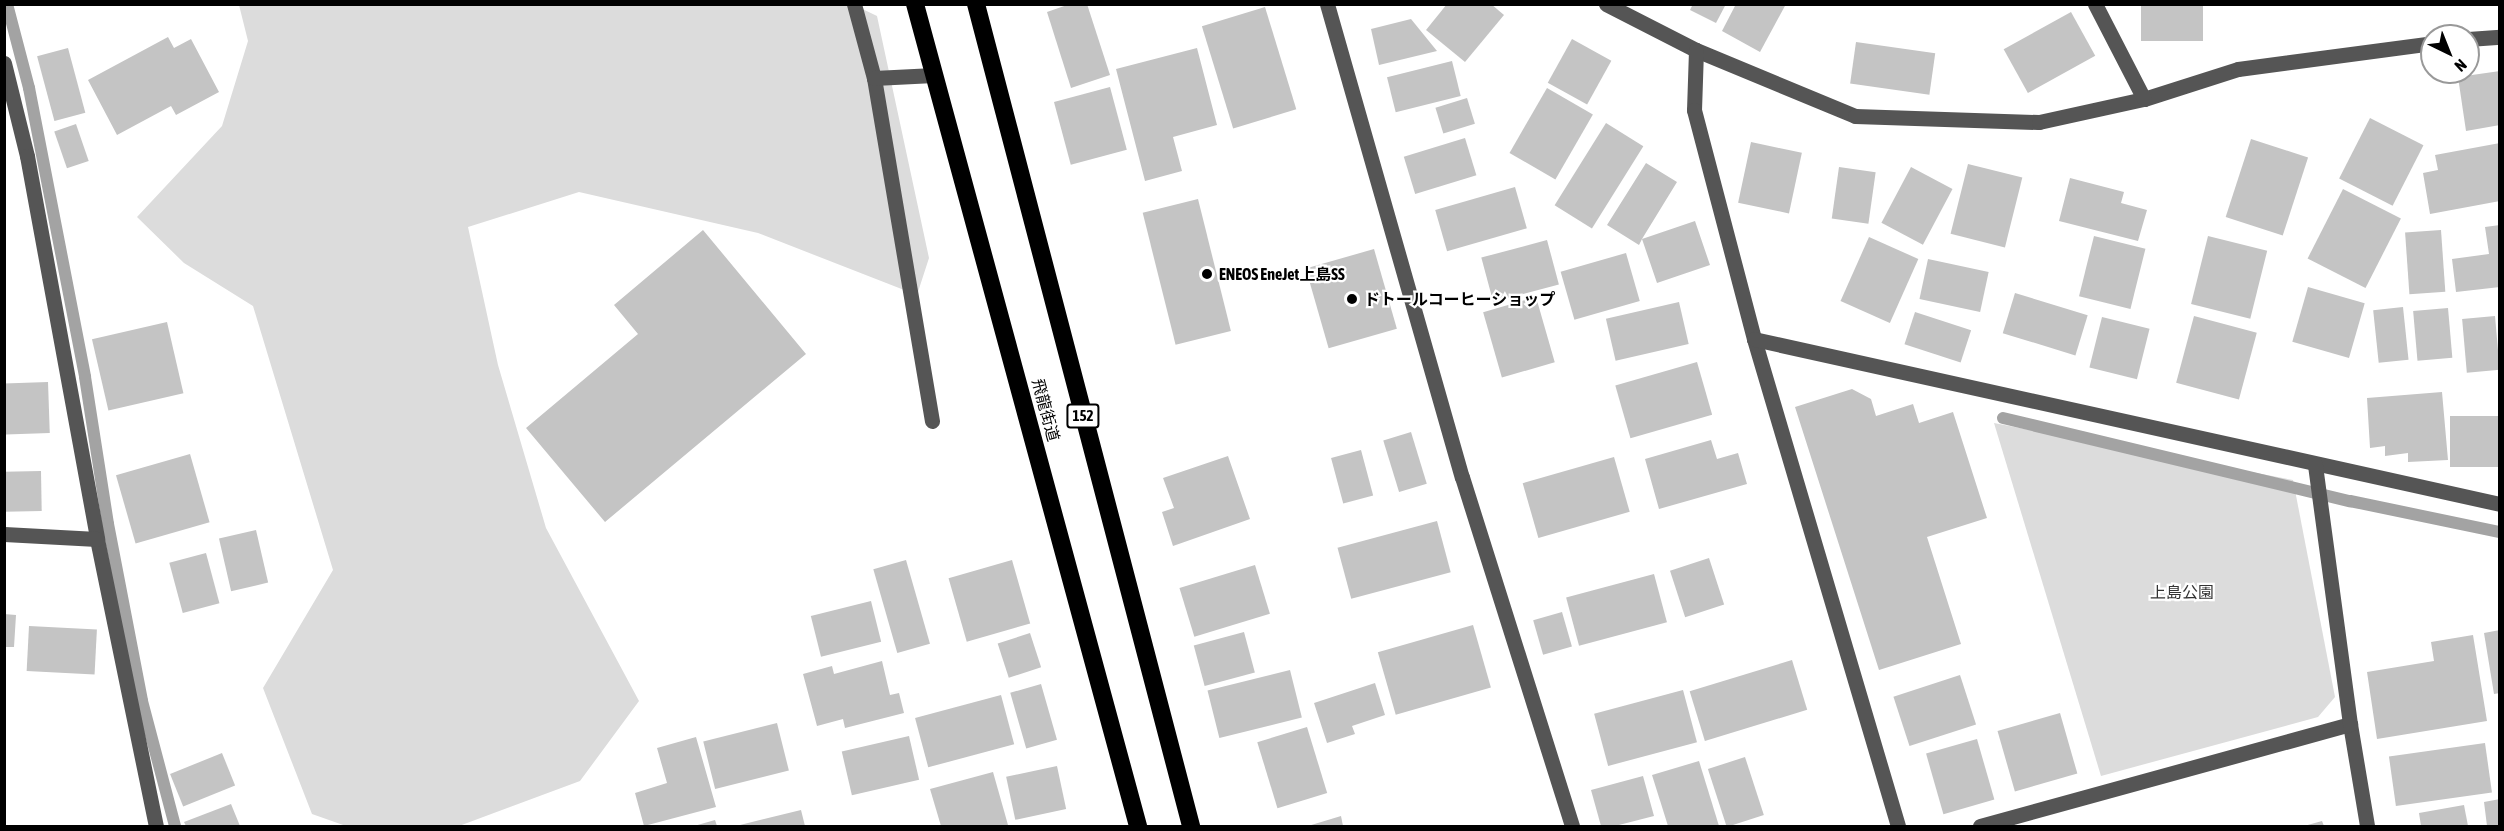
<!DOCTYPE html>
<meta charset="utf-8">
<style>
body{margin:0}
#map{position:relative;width:2504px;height:831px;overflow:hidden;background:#fff;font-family:"Asap Condensed","Noto Sans JP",sans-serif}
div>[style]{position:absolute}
.green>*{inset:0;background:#dcdcdc}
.stream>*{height:12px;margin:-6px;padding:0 6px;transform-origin:6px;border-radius:6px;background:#a3a3a3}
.building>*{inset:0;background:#c4c4c4;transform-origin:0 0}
.minor>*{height:15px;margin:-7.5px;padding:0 7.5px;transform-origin:7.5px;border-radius:7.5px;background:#555}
.highway>*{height:18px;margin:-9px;padding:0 9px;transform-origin:9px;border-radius:9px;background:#000}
.dots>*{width:16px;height:16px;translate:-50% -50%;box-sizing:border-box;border:3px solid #fff;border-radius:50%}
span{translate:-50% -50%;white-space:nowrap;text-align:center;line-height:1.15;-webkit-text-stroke:4.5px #fff;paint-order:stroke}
.shield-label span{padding:2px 4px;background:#fff;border:2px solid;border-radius:4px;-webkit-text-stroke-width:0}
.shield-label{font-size:15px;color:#000;font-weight:700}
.poi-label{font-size:16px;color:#000;font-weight:700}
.left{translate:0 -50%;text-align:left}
.street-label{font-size:16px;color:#000}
.park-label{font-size:16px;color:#333}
.frame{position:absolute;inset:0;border:6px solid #000;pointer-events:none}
.north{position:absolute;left:2420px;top:24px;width:60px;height:60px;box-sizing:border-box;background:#fff;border:2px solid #999;border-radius:50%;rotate:137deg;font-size:16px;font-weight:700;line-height:24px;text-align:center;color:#000}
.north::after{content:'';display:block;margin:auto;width:21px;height:27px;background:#000;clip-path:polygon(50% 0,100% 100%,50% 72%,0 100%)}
</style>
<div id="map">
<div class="green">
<div style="clip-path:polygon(852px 4px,877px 16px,929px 258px,917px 295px,758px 233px,579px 192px,468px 227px,498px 365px,546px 528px,639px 701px,580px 781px,459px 826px,346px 826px,312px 814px,263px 688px,333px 570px,253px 306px,184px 263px,137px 217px,222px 126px,248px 41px,239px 5px)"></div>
<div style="clip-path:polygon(1994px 423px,2293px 480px,2335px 697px,2318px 717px,2101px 776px)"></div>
</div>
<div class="stream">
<div style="left:7px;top:4px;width:87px;rotate:75.3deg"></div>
<div style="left:29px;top:88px;width:294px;rotate:79deg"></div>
<div style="left:85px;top:377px;width:149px;rotate:81.1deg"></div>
<div style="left:108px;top:524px;width:180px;rotate:79.1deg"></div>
<div style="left:142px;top:701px;width:129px;rotate:75.2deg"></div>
<div style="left:2003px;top:418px;width:357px;rotate:13.5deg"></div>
<div style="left:2350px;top:501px;width:153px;rotate:11.7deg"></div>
</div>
<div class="building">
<div style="clip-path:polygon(1070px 4px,1087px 4px,1110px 75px,1071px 88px,1047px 12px)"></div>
<div style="clip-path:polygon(1447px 4px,1491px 4px,1504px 15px,1465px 62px,1426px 30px)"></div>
<div style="clip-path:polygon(1693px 4px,1726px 4px,1716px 23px,1690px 10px)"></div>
<div style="clip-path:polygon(1736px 4px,1786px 4px,1760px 52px,1722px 31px)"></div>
<div style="left:2141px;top:4px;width:62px;height:37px"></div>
<div style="left:1265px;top:7px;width:107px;height:66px;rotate:73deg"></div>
<div style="left:2071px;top:12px;width:50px;height:77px;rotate:61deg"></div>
<div style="clip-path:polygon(1411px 19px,1437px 51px,1379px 65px,1371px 29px)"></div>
<div style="clip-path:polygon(168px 37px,174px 48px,191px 39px,219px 92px,176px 115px,171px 106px,117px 135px,88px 80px)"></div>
<div style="left:1572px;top:39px;width:45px;height:50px;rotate:29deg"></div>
<div style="left:1856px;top:42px;width:80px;height:42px;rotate:8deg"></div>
<div style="left:68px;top:48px;width:67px;height:32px;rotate:75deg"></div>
<div style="clip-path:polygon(1197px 48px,1217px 125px,1173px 137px,1182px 171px,1145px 181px,1116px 69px)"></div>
<div style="left:1452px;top:61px;width:36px;height:67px;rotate:76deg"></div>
<div style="clip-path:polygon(2500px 71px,2500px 125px,2466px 131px,2458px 77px)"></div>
<div style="left:1110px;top:87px;width:65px;height:58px;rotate:75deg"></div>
<div style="left:1547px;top:88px;width:53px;height:75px;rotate:30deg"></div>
<div style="left:1467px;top:98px;width:27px;height:33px;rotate:73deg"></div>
<div style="left:2370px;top:118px;width:60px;height:68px;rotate:27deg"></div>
<div style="left:1606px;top:123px;width:44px;height:97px;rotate:32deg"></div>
<div style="left:76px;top:124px;width:39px;height:23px;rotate:71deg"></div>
<div style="left:1465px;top:138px;width:39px;height:64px;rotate:73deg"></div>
<div style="left:2251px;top:139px;width:60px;height:82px;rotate:18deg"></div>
<div style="left:1751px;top:142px;width:52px;height:62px;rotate:12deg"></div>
<div style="clip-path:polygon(2500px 143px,2500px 201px,2430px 214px,2423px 173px,2438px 170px,2435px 155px)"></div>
<div style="clip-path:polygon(1646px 163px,1677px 182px,1642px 239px,1695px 221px,1710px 265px,1657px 283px,1642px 239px,1639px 245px,1607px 225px)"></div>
<div style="left:1968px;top:164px;width:56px;height:72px;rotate:14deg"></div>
<div style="left:1839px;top:167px;width:37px;height:52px;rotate:8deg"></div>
<div style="left:1911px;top:167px;width:47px;height:63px;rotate:28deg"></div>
<div style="clip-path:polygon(2070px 178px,2124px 192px,2121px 203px,2147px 210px,2138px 241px,2059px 221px)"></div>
<div style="left:1515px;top:187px;width:43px;height:83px;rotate:74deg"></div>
<div style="left:2343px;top:189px;width:65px;height:78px;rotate:27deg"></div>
<div style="left:1198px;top:199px;width:136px;height:57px;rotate:76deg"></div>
<div style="clip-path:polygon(2500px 225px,2500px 287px,2456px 292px,2452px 259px,2489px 254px,2485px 227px)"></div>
<div style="clip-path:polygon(703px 230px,806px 354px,605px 522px,526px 428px,638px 334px,614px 305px)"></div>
<div style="left:2441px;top:230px;width:62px;height:36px;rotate:86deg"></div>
<div style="left:2094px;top:236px;width:53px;height:62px;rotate:14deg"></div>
<div style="left:2208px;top:236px;width:61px;height:70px;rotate:14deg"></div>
<div style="left:1869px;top:237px;width:54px;height:70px;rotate:24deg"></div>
<div style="left:1547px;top:240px;width:46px;height:68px;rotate:75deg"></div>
<div style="left:1374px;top:249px;width:83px;height:71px;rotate:74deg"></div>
<div style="left:1626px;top:253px;width:50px;height:68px;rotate:74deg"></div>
<div style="left:1928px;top:259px;width:62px;height:41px;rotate:12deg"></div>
<div style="left:2308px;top:287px;width:59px;height:57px;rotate:16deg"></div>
<div style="left:2015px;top:293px;width:76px;height:42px;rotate:17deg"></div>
<div style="left:1536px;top:297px;width:68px;height:55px;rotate:74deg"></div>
<div style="left:1679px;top:302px;width:43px;height:75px;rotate:77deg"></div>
<div style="left:2403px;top:307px;width:53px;height:30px;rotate:84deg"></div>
<div style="left:2448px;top:308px;width:50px;height:35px;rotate:85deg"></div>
<div style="left:1915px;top:312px;width:59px;height:34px;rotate:18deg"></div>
<div style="left:2194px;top:316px;width:65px;height:69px;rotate:15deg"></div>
<div style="left:2495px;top:316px;width:54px;height:33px;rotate:85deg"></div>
<div style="left:2102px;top:317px;width:49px;height:52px;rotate:14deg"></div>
<div style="left:167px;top:322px;width:73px;height:77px;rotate:77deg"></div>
<div style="left:1697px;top:362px;width:55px;height:85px;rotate:74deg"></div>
<div style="left:48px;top:382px;width:51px;height:44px;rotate:88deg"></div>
<div style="clip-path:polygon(1852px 389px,1871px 399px,1876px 416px,1913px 404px,1919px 423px,1953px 412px,1987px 518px,1927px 537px,1961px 644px,1879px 670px,1795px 407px)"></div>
<div style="clip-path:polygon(2442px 392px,2448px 460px,2408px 462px,2408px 453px,2385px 456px,2385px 446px,2370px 448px,2367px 398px)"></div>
<div style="left:2500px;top:416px;width:51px;height:50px;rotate:90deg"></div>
<div style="left:1411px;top:432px;width:54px;height:29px;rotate:73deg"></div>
<div style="clip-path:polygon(1711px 440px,1717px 459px,1738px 453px,1747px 484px,1659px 509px,1645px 459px)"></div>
<div style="left:1361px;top:450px;width:47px;height:31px;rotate:75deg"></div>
<div style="left:190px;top:454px;width:71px;height:77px;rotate:74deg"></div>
<div style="clip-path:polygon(1228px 456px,1250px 519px,1173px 546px,1162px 512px,1174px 508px,1163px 478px)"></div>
<div style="left:1614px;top:457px;width:57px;height:95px;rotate:74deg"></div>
<div style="left:41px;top:471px;width:40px;height:37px;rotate:89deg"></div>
<div style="left:1437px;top:521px;width:53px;height:103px;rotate:75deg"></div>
<div style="left:256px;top:530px;width:54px;height:38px;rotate:77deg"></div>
<div style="left:206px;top:553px;width:52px;height:38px;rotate:75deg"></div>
<div style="left:1709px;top:558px;width:49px;height:41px;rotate:72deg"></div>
<div style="left:906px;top:560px;width:87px;height:34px;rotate:74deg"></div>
<div style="left:1012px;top:560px;width:66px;height:66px;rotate:74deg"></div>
<div style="left:1255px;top:565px;width:51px;height:79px;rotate:73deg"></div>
<div style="left:1654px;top:574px;width:50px;height:91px;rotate:75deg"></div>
<div style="left:871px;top:601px;width:42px;height:62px;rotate:76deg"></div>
<div style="left:1562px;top:612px;width:36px;height:30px;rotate:74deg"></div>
<div style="clip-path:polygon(4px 614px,16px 615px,14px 647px,4px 647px)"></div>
<div style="left:1473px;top:625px;width:65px;height:99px;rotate:74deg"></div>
<div style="left:29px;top:626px;width:68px;height:45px;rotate:3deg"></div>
<div style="clip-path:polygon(2500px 630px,2500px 693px,2494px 694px,2484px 633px)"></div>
<div style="left:1244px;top:632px;width:42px;height:52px;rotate:75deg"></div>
<div style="left:1030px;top:633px;width:36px;height:34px;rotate:72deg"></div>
<div style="clip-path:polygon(2473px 635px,2487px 721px,2377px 739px,2367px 672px,2434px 661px,2431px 642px)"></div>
<div style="left:1792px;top:660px;width:52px;height:107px;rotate:73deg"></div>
<div style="clip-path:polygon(882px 661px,890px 695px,899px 693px,904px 713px,845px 728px,843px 719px,817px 726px,803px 674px,832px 666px,834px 674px)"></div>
<div style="left:1290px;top:670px;width:49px;height:85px;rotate:76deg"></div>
<div style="left:1960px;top:675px;width:52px;height:70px;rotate:72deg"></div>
<div style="clip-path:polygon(1375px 683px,1385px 715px,1352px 726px,1355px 734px,1327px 743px,1314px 703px)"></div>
<div style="left:1041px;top:684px;width:58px;height:32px;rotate:74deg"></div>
<div style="left:1683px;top:690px;width:54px;height:92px;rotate:75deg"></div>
<div style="left:1001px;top:695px;width:51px;height:89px;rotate:75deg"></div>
<div style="left:2060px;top:713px;width:63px;height:65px;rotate:74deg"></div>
<div style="left:777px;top:723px;width:49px;height:76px;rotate:76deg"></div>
<div style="left:1307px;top:727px;width:69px;height:52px;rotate:73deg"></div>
<div style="left:909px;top:736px;width:45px;height:69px;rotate:77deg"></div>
<div style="clip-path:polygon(696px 737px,716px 807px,644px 826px,635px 793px,667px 783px,657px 748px)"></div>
<div style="left:1977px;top:739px;width:63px;height:53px;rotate:74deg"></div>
<div style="left:2485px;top:743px;width:50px;height:97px;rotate:82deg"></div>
<div style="left:222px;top:753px;width:35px;height:56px;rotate:68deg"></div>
<div style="left:1745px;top:757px;width:61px;height:39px;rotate:72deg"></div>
<div style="clip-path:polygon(1699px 761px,1719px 826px,1668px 826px,1652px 775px)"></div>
<div style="left:1057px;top:766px;width:44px;height:52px;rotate:78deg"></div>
<div style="clip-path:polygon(993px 772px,1008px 825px,941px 826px,930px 789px)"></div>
<div style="clip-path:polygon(1643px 776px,1654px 816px,1615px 826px,1601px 826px,1591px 790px)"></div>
<div style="clip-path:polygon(2500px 799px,2500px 826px,2487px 826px,2484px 802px)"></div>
<div style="clip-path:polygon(231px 804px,240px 826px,186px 826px,184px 822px)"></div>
<div style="clip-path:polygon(2464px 805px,2468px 826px,2421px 826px,2419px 813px)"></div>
<div style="clip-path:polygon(801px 810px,805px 826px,736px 826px)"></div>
<div style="clip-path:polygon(1341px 816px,1343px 826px,1308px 826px)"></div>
<div style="clip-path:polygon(715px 820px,717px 826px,694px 826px)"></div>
<div style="clip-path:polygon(2322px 821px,2324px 826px,2304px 826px)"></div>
</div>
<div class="minor">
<div style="left:854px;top:4px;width:77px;rotate:74.9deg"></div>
<div style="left:1327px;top:4px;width:492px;rotate:74.1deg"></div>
<div style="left:1462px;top:477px;width:366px;rotate:72.5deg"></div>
<div style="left:1606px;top:4px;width:101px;rotate:27.1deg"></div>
<div style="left:1696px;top:50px;width:172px;rotate:22.5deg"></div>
<div style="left:1855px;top:116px;width:184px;rotate:1.9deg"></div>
<div style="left:2039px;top:122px;width:107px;rotate:-12.4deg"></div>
<div style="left:2144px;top:99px;width:99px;rotate:-17.7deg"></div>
<div style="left:2238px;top:69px;width:196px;rotate:-7.6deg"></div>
<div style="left:2095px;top:4px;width:107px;rotate:62.7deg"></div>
<div style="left:2468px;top:39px;width:32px;rotate:-4deg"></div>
<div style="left:1696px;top:50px;width:60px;rotate:91.9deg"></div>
<div style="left:1694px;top:110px;width:237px;rotate:75.3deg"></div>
<div style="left:4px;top:63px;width:96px;rotate:76.1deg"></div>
<div style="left:27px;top:156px;width:389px;rotate:79.6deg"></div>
<div style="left:97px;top:539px;width:293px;rotate:78.4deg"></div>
<div style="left:932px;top:421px;width:348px;rotate:-99.6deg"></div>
<div style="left:874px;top:78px;width:60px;rotate:-2.9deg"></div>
<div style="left:4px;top:534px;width:93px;rotate:3.1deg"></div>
<div style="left:2350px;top:724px;width:103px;rotate:80.5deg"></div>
<div style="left:1898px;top:826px;width:508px;rotate:-106.47deg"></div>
<div style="left:1754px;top:339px;width:764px;rotate:12.47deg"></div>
<div style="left:1980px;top:826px;width:384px;rotate:-15.4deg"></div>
<div style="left:2350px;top:724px;width:262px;rotate:-97.7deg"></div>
</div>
<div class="highway">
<div style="left:915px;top:4px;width:852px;rotate:74.82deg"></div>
<div style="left:976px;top:4px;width:850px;rotate:75.34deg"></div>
</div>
<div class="dots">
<div style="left:1207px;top:274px;background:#000"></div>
<div style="left:1352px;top:299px;background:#000"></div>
</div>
<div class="shield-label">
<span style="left:1083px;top:416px">152</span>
</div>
<div class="poi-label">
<span class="left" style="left:1219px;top:274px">ENEOS EneJet上島SS</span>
<span class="left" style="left:1364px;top:299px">ドトールコーヒーショップ</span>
</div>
<div class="street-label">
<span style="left:1046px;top:410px;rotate:75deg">飛龍街道</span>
</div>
<div class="park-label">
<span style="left:2182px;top:592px">上島公園</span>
</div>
<div class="frame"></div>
<div class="north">N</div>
</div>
